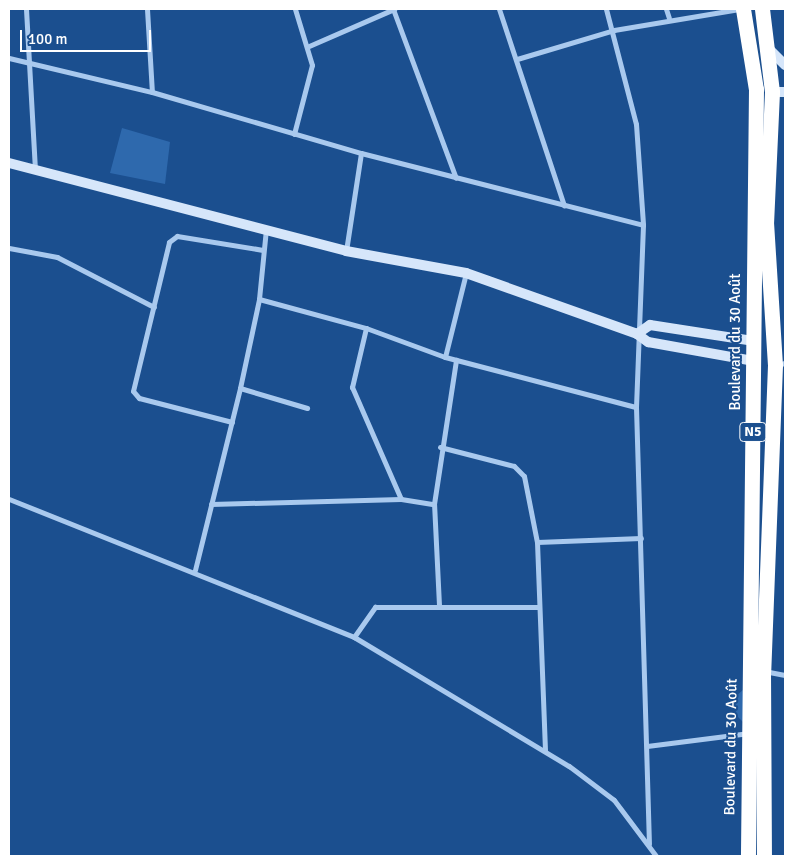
<!DOCTYPE html>
<meta charset="utf-8">
<style>
body{margin:0}
#map{position:relative;width:794px;height:865px;overflow:hidden;background:#1b4f8f;font-family:Signika,sans-serif}
div>[style]{position:absolute}
.green>*{inset:0;background:#2e69ad}
.street>*{height:5px;margin:-2.5px;padding:0 2.5px;transform-origin:2.5px;border-radius:2.5px;background:#a9c9ee}
.secondary>*{height:10px;margin:-5px;padding:0 5px;transform-origin:5px;border-radius:5px;background:#d6e6fa}
.highway>*{height:15px;margin:-7.5px;padding:0 7.5px;transform-origin:7.5px;border-radius:7.5px;background:#fff}
span{translate:-50% -50%;white-space:nowrap;text-align:center;line-height:1.15;-webkit-text-stroke:4px #1b4f8f;paint-order:stroke}
.shield-label span{padding:1px 4px;background:#1b4f8f;border:1px solid;border-radius:4px;-webkit-text-stroke-width:0}
.shield-label{font-size:14px;color:#fff;font-weight:700}
.street-label{font-size:15px;color:#fff}
.frame{position:absolute;inset:0;border:10px solid #fff;pointer-events:none}
.scale{position:absolute;left:20px;top:30px;width:131px;height:22px;box-sizing:border-box;border:2px solid #fff;border-top:0;padding-left:6px;font-size:15px;line-height:18px;white-space:nowrap;color:#fff;-webkit-text-stroke:4px #1b4f8f;paint-order:stroke}
</style>
<div id="map">
<div class="green">
<div style="clip-path:polygon(122px 128px,170px 142px,165px 184px,110px 173px)"></div>
<div style="clip-path:polygon(744px 689px,743px 722px,736px 715px,735px 697px)"></div>
</div>
<div class="street">
<div style="left:26px;top:9px;width:159px;rotate:86.8deg"></div>
<div style="left:147px;top:9px;width:83px;rotate:86.6deg"></div>
<div style="left:393px;top:9px;width:180px;rotate:69.6deg"></div>
<div style="left:499px;top:9px;width:207px;rotate:71.7deg"></div>
<div style="left:606px;top:9px;width:119px;rotate:75.4deg"></div>
<div style="left:636px;top:124px;width:101px;rotate:86deg"></div>
<div style="left:643px;top:225px;width:182px;rotate:92.2deg"></div>
<div style="left:636px;top:407px;width:437px;rotate:88.3deg"></div>
<div style="left:666px;top:9px;width:9px;rotate:72deg"></div>
<div style="left:309px;top:46px;width:93px;rotate:-23.5deg"></div>
<div style="left:9px;top:58px;width:147px;rotate:13.4deg"></div>
<div style="left:152px;top:92px;width:218px;rotate:16.3deg"></div>
<div style="left:361px;top:153px;width:291px;rotate:14.3deg"></div>
<div style="left:517px;top:59px;width:101px;rotate:-16.6deg"></div>
<div style="left:614px;top:30px;width:127px;rotate:-9.5deg"></div>
<div style="left:294px;top:134px;width:71px;rotate:-75.4deg"></div>
<div style="left:312px;top:65px;width:59px;rotate:-106.9deg"></div>
<div style="left:9px;top:248px;width:49px;rotate:10.6deg"></div>
<div style="left:57px;top:257px;width:109px;rotate:27.3deg"></div>
<div style="left:346px;top:251px;width:99px;rotate:-81.3deg"></div>
<div style="left:259px;top:299px;width:111px;rotate:15.2deg"></div>
<div style="left:366px;top:328px;width:84px;rotate:20.2deg"></div>
<div style="left:445px;top:357px;width:197px;rotate:14.7deg"></div>
<div style="left:366px;top:328px;width:61px;rotate:103.3deg"></div>
<div style="left:352px;top:387px;width:122px;rotate:66.4deg"></div>
<div style="left:401px;top:499px;width:33px;rotate:9deg"></div>
<div style="left:445px;top:357px;width:87px;rotate:-76deg"></div>
<div style="left:776px;top:365px;width:9px;rotate:-13deg"></div>
<div style="left:240px;top:388px;width:70px;rotate:16.6deg"></div>
<div style="left:232px;top:422px;width:96px;rotate:-165.5deg"></div>
<div style="left:139px;top:398px;width:9px;rotate:-131deg"></div>
<div style="left:133px;top:391px;width:153px;rotate:-76.4deg"></div>
<div style="left:169px;top:242px;width:10px;rotate:-37deg"></div>
<div style="left:177px;top:236px;width:87px;rotate:9.2deg"></div>
<div style="left:440px;top:447px;width:76px;rotate:14.4deg"></div>
<div style="left:514px;top:466px;width:14px;rotate:45deg"></div>
<div style="left:524px;top:476px;width:67px;rotate:78.9deg"></div>
<div style="left:537px;top:542px;width:208px;rotate:87.8deg"></div>
<div style="left:9px;top:499px;width:372px;rotate:21.8deg"></div>
<div style="left:354px;top:637px;width:251px;rotate:31deg"></div>
<div style="left:569px;top:766px;width:56px;rotate:37.1deg"></div>
<div style="left:614px;top:800px;width:70px;rotate:53.1deg"></div>
<div style="left:211px;top:504px;width:190px;rotate:-1.5deg"></div>
<div style="left:537px;top:542px;width:104px;rotate:-2.2deg"></div>
<div style="left:195px;top:570px;width:187px;rotate:-76.1deg"></div>
<div style="left:240px;top:388px;width:91px;rotate:-77.9deg"></div>
<div style="left:259px;top:299px;width:70px;rotate:-84.3deg"></div>
<div style="left:439px;top:605px;width:101px;rotate:-92.8deg"></div>
<div style="left:434px;top:504px;width:146px;rotate:-81.3deg"></div>
<div style="left:354px;top:637px;width:37px;rotate:-55deg"></div>
<div style="left:375px;top:607px;width:163px"></div>
<div style="left:764px;top:671px;width:21px;rotate:11deg"></div>
<div style="left:647px;top:746px;width:103px;rotate:-7.3deg"></div>
</div>
<div class="secondary">
<div style="left:769px;top:49px;width:23px;rotate:45deg"></div>
<div style="left:772px;top:92px;width:13px"></div>
<div style="left:9px;top:163px;width:348px;rotate:14.6deg"></div>
<div style="left:346px;top:251px;width:122px;rotate:10.4deg"></div>
<div style="left:466px;top:273px;width:182px;rotate:19.6deg"></div>
<div style="left:637px;top:334px;width:14px;rotate:36deg"></div>
<div style="left:648px;top:342px;width:108px;rotate:10.2deg"></div>
<div style="left:637px;top:334px;width:16px;rotate:-35deg"></div>
<div style="left:650px;top:325px;width:104px;rotate:8.8deg"></div>
</div>
<div class="highway">
<div style="left:743px;top:9px;width:81px;rotate:80.8deg"></div>
<div style="left:756px;top:89px;width:767px;rotate:90.6deg"></div>
<div style="left:762px;top:9px;width:84px;rotate:83.1deg"></div>
<div style="left:772px;top:92px;width:130px;rotate:92.6deg"></div>
<div style="left:766px;top:222px;width:143px;rotate:86.4deg"></div>
<div style="left:775px;top:365px;width:306px;rotate:92.2deg"></div>
<div style="left:763px;top:671px;width:185px;rotate:89.7deg"></div>
</div>
<div class="shield-label">
<span style="left:753px;top:432px">N5</span>
</div>
<div class="street-label">
<span style="left:736px;top:342px;rotate:-90deg">Boulevard du 30 Août</span>
<span style="left:731px;top:747px;rotate:-89deg">Boulevard du 30 Août</span>
</div>
<div class="frame"></div>
<div class="scale">100 m</div>
</div>
